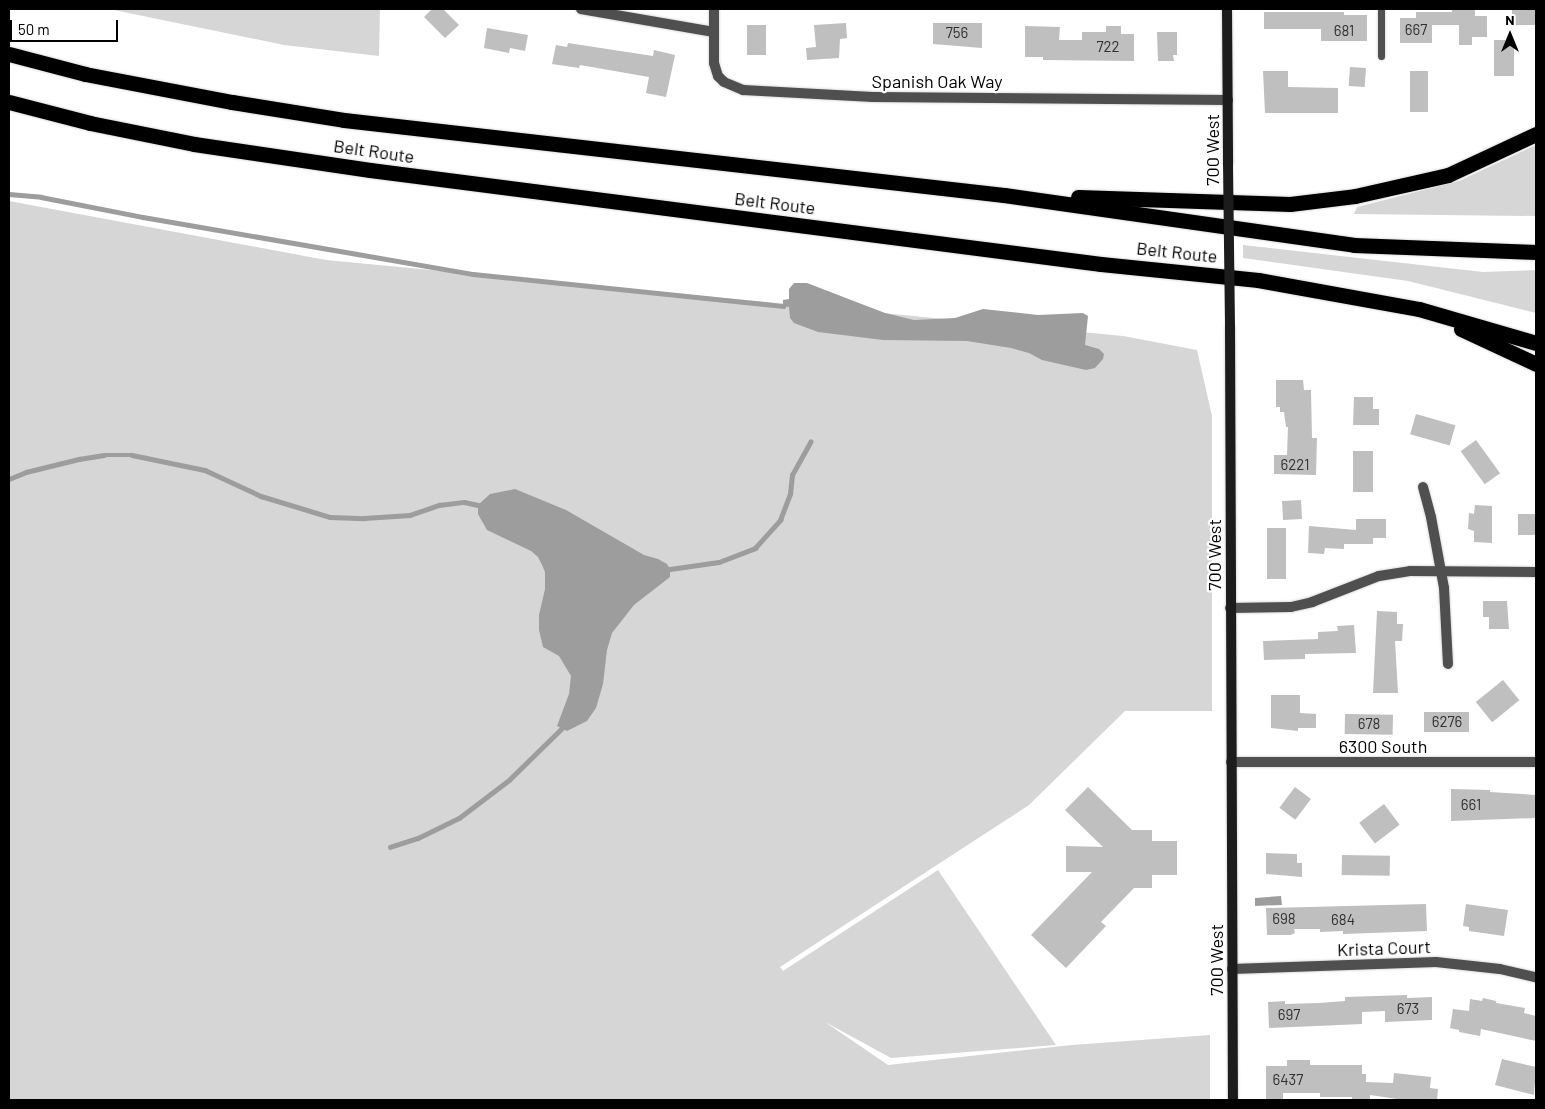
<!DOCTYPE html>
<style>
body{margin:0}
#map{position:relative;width:1545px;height:1109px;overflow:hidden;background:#fff;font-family:Barlow,sans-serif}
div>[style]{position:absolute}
.green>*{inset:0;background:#d6d6d6}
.water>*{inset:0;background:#9d9d9d}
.stream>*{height:4.5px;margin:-2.25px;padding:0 2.25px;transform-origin:2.25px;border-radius:2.25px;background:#9d9d9d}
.building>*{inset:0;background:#bfbfbf;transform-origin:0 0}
.roads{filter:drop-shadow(0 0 1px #dbdbdb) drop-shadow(0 0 1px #dbdbdb)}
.service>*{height:7px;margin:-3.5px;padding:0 3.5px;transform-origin:3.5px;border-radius:3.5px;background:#4f4f4f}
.minor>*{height:10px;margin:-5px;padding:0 5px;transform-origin:5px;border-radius:5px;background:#4f4f4f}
.secondary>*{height:10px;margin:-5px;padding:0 5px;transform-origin:5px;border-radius:5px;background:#1c1c1c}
.motorway>*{height:15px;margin:-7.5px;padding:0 7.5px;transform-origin:7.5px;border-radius:7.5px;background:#000}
.secondary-bridge>*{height:10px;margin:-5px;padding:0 5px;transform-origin:5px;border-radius:5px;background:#1c1c1c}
span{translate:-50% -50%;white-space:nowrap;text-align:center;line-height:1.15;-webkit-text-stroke:4.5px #fff;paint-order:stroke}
.number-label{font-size:15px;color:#303030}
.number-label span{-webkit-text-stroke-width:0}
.street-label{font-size:18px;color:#000}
.frame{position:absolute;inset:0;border:10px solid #000;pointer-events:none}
.north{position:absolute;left:1485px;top:10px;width:50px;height:50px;-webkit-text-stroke:4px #fff;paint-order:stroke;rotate:0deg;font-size:14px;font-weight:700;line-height:20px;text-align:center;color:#000}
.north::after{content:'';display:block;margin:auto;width:18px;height:22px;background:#000;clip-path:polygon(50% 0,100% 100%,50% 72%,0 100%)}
.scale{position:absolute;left:10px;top:20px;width:108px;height:22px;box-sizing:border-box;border:2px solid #000;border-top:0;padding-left:6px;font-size:15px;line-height:18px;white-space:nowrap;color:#000;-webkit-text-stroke:4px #fff;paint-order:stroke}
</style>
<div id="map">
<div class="green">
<div style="clip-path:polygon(109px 9px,380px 9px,379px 56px,284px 45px)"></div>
<div style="clip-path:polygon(1536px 145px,1536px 216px,1354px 214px,1357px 207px,1459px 181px)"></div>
<div style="clip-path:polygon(9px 201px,326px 260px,1123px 336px,1197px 350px,1212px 416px,1212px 711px,1125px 711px,1029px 805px,780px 967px,783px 971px,938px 870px,1056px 1045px,891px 1058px,825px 1022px,888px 1065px,1072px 1045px,1210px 1035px,1210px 1100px,9px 1100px)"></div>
<div style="clip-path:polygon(1243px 245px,1483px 272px,1536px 270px,1536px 313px,1408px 281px,1243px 258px)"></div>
</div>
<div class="water">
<div style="clip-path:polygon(794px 283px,807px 283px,885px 313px,914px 320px,955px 318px,983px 309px,1038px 315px,1083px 313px,1088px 316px,1085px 345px,1099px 349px,1104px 354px,1103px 359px,1095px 368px,1086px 370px,1042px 360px,1029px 353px,1011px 348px,967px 341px,883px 340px,818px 332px,794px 323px,790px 318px,789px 307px,783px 306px,783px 300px,789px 299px,789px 289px)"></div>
<div style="clip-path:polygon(515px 489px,566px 510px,644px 555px,658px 559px,667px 564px,670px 569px,670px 577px,634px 605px,612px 633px,607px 650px,603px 684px,596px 708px,587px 721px,567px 731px,557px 726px,569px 694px,571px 676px,559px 656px,543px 647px,539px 630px,539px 615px,545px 589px,545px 572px,542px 565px,538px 557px,531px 551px,487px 530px,478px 514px,478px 505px,490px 494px)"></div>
<div style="clip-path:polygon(1281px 896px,1282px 905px,1255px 906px,1255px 898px)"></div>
</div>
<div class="stream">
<div style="left:9px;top:194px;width:32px;rotate:5deg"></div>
<div style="left:41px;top:197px;width:104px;rotate:11.1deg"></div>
<div style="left:143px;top:217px;width:335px;rotate:9.8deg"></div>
<div style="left:473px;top:274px;width:312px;rotate:5.9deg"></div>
<div style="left:9px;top:479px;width:18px;rotate:-22deg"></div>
<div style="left:26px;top:472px;width:55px;rotate:-13.8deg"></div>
<div style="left:79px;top:459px;width:25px;rotate:-9deg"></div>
<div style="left:104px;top:455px;width:28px"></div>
<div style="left:132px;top:455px;width:75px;rotate:11.6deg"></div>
<div style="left:205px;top:470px;width:62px;rotate:24.9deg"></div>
<div style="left:261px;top:496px;width:72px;rotate:16.9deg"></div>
<div style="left:330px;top:517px;width:34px;rotate:2deg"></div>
<div style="left:364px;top:518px;width:46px;rotate:-3.7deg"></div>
<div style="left:410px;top:515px;width:31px;rotate:-19deg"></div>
<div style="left:439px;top:505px;width:25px;rotate:-7deg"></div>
<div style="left:464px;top:502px;width:14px;rotate:12deg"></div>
<div style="left:670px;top:569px;width:49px;rotate:-8.1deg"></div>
<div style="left:719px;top:562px;width:39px;rotate:-21deg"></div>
<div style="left:755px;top:548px;width:38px;rotate:-48deg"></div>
<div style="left:780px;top:520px;width:28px;rotate:-69deg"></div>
<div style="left:790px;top:494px;width:19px;rotate:-84deg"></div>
<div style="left:792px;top:475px;width:38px;rotate:-61deg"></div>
<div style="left:390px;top:847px;width:29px;rotate:-18deg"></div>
<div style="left:418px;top:838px;width:46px;rotate:-26deg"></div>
<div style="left:459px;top:818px;width:63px;rotate:-37.2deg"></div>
<div style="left:509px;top:780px;width:73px;rotate:-44.4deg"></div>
</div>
<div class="building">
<div style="clip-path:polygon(432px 9px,443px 9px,459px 25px,445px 38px,424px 17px)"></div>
<div style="clip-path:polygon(1452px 9px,1475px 9px,1475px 16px,1487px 16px,1487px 37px,1472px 37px,1472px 45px,1459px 45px,1459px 25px,1432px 25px,1432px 43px,1400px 43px,1400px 18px,1416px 18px,1416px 12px,1452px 12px)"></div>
<div style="left:1512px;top:9px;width:24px;height:16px"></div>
<div style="clip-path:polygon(1264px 12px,1344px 12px,1344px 15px,1367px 15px,1367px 41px,1321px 41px,1321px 29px,1264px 29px)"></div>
<div style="clip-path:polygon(846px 23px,847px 38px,840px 39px,839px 58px,807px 60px,806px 48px,816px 47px,814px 25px)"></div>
<div style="clip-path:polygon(933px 23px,982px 23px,982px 48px,933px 44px)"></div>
<div style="left:747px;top:25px;width:19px;height:30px"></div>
<div style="clip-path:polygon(1025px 26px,1060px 27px,1059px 40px,1082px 40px,1082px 32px,1106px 32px,1106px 26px,1121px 26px,1121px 34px,1134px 34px,1134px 61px,1043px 60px,1043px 57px,1025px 57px)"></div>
<div style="clip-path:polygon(487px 28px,528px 35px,525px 51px,510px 48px,509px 53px,484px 48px)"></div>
<div style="clip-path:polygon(1157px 32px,1177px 32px,1177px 55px,1173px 55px,1174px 61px,1158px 61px)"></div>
<div style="left:1494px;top:40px;width:20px;height:36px"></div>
<div style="clip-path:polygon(568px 43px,653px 56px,654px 50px,675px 55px,666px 97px,646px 93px,649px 77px,580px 65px,579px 68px,552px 64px,556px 45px,567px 47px)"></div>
<div style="left:1350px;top:67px;width:16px;height:19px;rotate:4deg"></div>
<div style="clip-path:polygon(1263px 71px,1288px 71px,1288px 87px,1338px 88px,1338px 113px,1265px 113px)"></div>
<div style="left:1410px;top:71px;width:18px;height:41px"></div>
<div style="clip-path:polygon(1276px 380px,1303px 380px,1304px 390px,1311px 390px,1312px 438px,1317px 438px,1316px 475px,1274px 474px,1274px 455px,1287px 455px,1288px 427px,1286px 427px,1284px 412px,1280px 412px,1280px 407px,1276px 407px)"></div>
<div style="clip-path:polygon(1354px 397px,1373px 397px,1373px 409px,1379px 409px,1379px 425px,1353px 425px)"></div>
<div style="left:1416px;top:414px;width:41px;height:21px;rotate:16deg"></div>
<div style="left:1476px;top:440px;width:41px;height:19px;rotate:54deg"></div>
<div style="left:1373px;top:451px;width:41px;height:20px;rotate:90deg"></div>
<div style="left:1301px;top:500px;width:19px;height:19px;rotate:87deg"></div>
<div style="clip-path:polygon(1475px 505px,1492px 506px,1492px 543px,1474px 542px,1474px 531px,1468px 529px,1469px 513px,1474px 514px)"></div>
<div style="left:1518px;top:514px;width:18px;height:21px"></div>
<div style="clip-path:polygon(1356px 519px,1386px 519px,1386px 538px,1373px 538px,1373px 544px,1344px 544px,1344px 549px,1325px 548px,1324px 554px,1308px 553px,1309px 526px,1356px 530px)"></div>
<div style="left:1267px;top:528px;width:19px;height:51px"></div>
<div style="clip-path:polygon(1483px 601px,1507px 601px,1509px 629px,1489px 629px,1489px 617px,1483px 617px)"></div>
<div style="clip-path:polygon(1377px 611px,1397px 612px,1397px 624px,1403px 624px,1402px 641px,1395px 641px,1398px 693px,1373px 693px)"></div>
<div style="clip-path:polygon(1354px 625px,1356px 653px,1305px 654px,1305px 659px,1264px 660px,1263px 641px,1318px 639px,1318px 632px,1338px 631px,1337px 626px)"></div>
<div style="left:1503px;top:680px;width:26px;height:35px;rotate:51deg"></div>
<div style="clip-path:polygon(1271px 695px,1300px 695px,1300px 713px,1316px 714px,1316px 728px,1298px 728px,1298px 731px,1271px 728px)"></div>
<div style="left:1424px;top:712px;width:45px;height:20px"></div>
<div style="left:1345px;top:714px;width:48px;height:20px;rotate:1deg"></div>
<div style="clip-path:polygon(1088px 787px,1132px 830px,1152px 830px,1152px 841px,1177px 841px,1177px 875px,1152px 875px,1152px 888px,1134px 888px,1101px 922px,1106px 926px,1066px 968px,1031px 935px,1092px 872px,1066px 872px,1066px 846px,1103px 847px,1065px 810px)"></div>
<div style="left:1295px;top:787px;width:20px;height:26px;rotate:37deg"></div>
<div style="clip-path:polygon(1451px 789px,1490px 790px,1490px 792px,1536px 795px,1536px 818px,1451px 821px)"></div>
<div style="left:1384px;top:804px;width:26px;height:31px;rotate:53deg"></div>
<div style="clip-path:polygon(1266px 853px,1297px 854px,1297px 863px,1302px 863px,1302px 877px,1266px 874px)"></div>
<div style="left:1342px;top:855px;width:48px;height:20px;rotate:1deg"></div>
<div style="clip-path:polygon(1426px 904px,1427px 931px,1343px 934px,1343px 931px,1320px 932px,1320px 929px,1294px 929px,1295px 933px,1291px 935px,1267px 935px,1266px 908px)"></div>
<div style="clip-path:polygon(1466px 904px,1508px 910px,1504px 936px,1469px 931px,1469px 927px,1463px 926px)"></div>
<div style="clip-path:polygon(1407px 995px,1407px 998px,1432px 997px,1432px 1020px,1385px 1022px,1385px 1011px,1362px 1012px,1362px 1024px,1269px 1028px,1268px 1002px,1285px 1001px,1285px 1004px,1319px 1003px,1345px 1001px,1345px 997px)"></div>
<div style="clip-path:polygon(1483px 998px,1496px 1001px,1496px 1003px,1525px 1008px,1524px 1013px,1536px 1016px,1536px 1041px,1481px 1029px,1480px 1036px,1459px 1032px,1459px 1030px,1450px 1028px,1453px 1009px,1469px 1011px,1470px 999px,1482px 1001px)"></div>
<div style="clip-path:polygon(1502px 1059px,1536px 1067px,1534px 1095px,1495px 1085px)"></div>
<div style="clip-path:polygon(1287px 1060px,1310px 1060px,1310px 1065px,1362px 1065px,1362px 1074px,1366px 1074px,1366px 1082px,1393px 1083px,1394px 1073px,1431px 1077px,1430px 1088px,1438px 1089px,1437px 1100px,1404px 1100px,1370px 1095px,1370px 1100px,1352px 1100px,1352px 1097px,1320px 1097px,1320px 1093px,1283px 1093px,1283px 1100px,1266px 1100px,1266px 1066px,1287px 1066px)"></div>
</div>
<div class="roads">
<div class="service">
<div style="left:1381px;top:56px;width:47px;rotate:-90deg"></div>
</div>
<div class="minor">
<div style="left:581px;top:9px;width:135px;rotate:9.8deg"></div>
<div style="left:714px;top:9px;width:54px;rotate:90deg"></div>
<div style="left:714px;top:63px;width:14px;rotate:73deg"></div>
<div style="left:718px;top:76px;width:8px;rotate:45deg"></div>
<div style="left:724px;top:82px;width:21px;rotate:23deg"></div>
<div style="left:743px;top:90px;width:130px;rotate:3.1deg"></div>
<div style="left:873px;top:97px;width:355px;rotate:0.5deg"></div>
<div style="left:1423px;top:487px;width:31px;rotate:75deg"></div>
<div style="left:1431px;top:517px;width:72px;rotate:79.6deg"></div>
<div style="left:1444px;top:588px;width:76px;rotate:87deg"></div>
<div style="left:1230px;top:608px;width:61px;rotate:-0.9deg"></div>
<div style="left:1291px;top:607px;width:22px;rotate:-13deg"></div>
<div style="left:1312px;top:602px;width:72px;rotate:-21.2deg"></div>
<div style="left:1379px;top:576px;width:31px;rotate:-9deg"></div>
<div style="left:1410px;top:571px;width:126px;rotate:0.5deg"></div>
<div style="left:1231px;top:762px;width:305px"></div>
<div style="left:1232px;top:969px;width:204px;rotate:-2deg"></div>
<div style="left:1436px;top:962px;width:64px;rotate:6.2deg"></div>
<div style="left:1500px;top:969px;width:37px;rotate:13deg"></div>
</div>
<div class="secondary">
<div style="left:1227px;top:9px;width:154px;rotate:89.6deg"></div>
<div style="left:1230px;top:328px;width:772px;rotate:89.78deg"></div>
</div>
<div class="motorway">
<div style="left:9px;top:54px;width:79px;rotate:14.7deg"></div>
<div style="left:85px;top:74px;width:150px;rotate:10.8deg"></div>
<div style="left:232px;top:102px;width:113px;rotate:9.1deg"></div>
<div style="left:344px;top:120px;width:664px;rotate:6.48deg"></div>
<div style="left:1004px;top:195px;width:354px;rotate:8.1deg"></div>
<div style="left:1354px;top:245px;width:182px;rotate:2.2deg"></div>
<div style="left:9px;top:102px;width:84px;rotate:14.5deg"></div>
<div style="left:90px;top:123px;width:106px;rotate:11.4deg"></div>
<div style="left:194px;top:144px;width:178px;rotate:8.4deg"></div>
<div style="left:370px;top:170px;width:737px;rotate:7.33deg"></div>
<div style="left:1101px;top:264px;width:158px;rotate:5.8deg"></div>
<div style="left:1258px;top:280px;width:164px;rotate:10.2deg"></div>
<div style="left:1419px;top:309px;width:122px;rotate:16.2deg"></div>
<div style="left:1078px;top:197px;width:212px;rotate:1.9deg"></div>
<div style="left:1290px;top:204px;width:65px;rotate:-7deg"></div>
<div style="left:1355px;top:196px;width:95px;rotate:-12.7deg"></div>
<div style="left:1448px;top:175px;width:97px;rotate:-25deg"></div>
<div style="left:1461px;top:329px;width:83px;rotate:25deg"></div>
</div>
</div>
<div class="secondary-bridge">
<div style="left:1228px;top:163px;width:165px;rotate:89.3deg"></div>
</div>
<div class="number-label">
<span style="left:1416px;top:30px">667</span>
<span style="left:1344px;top:31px">681</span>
<span style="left:957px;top:33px">756</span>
<span style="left:1108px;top:47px">722</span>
<span style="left:1295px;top:465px">6221</span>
<span style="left:1447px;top:722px">6276</span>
<span style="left:1369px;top:724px">678</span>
<span style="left:1471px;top:805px">661</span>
<span style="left:1284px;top:919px">698</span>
<span style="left:1343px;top:920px">684</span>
<span style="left:1408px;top:1009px">673</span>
<span style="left:1289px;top:1015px">697</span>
<span style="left:1288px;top:1080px">6437</span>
</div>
<div class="street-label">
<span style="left:937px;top:81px">Spanish Oak Way</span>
<span style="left:1212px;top:150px;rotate:-90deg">700 West</span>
<span style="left:374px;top:151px;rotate:8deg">Belt Route</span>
<span style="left:775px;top:203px;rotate:7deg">Belt Route</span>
<span style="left:1177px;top:252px;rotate:6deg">Belt Route</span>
<span style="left:1214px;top:555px;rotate:-90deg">700 West</span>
<span style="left:1383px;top:746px">6300 South</span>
<span style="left:1384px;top:948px;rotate:-2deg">Krista Court</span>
<span style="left:1216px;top:960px;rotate:-90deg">700 West</span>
</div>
<div class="frame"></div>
<div class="north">N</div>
<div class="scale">50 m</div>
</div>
